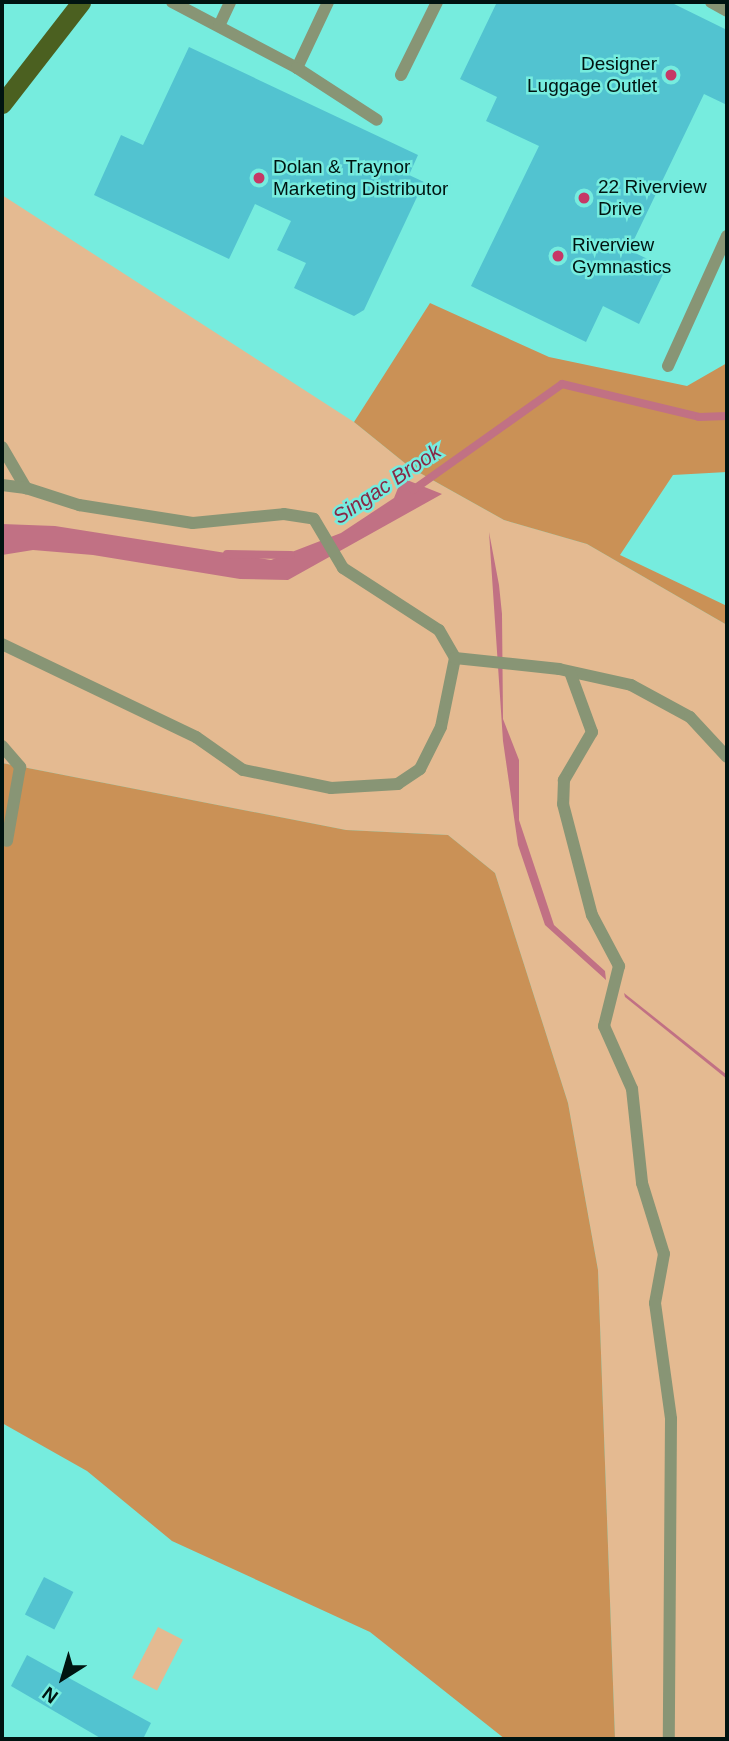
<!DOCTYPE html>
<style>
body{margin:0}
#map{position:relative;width:729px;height:1741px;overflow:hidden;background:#76ecde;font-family:Helvetica,sans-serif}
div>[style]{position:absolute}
.green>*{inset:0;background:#e4ba91;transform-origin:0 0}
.forest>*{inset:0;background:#ca9156}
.water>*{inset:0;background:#c17184}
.stream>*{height:8px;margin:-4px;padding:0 4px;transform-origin:4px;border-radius:4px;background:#c17184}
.building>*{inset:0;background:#52c3d0;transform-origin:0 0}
.service>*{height:12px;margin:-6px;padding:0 6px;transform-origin:6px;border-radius:6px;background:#889575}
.primary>*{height:19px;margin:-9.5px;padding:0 9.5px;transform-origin:9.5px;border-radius:9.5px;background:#4b6020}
.dots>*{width:19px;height:19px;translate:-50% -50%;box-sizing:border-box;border:4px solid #76ecde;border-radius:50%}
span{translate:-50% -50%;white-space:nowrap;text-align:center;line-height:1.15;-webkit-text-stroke:5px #76ecde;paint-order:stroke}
.poi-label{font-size:19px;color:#001411}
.right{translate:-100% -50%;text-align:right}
.left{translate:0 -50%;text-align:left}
.water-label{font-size:21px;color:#882846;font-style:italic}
.frame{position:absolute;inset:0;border:4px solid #001411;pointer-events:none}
.north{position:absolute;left:28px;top:1643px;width:70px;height:70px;-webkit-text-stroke:5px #76ecde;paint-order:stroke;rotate:217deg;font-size:19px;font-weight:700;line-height:28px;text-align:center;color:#001411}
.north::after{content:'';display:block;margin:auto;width:24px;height:32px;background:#001411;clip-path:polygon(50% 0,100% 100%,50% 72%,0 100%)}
</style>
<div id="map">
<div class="green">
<div style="clip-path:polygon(2px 195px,354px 422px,411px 468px,504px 520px,587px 544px,727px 625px,727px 1739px,615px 1739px,598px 1270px,568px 1103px,495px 873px,448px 835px,346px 830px,2px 763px)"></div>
<div style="left:158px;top:1627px;width:28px;height:57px;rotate:27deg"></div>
</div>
<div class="forest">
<div style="clip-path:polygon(430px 303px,549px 357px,687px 386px,727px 363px,727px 472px,673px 475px,620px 555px,727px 606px,727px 625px,587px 544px,504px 520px,411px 468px,354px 422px)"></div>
<div style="clip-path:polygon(2px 763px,346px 830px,448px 835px,495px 873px,568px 1103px,598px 1270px,615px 1739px,505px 1739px,370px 1632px,172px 1541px,87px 1471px,2px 1423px)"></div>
</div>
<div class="water">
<div style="clip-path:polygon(402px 478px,442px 494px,288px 580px,240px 579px,93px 555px,33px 550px,2px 555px,2px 524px,55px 526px,271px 560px,341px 533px,394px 498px)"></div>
<div style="clip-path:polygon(489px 532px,499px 585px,502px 614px,503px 719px,519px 760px,519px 820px,554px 925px,605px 971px,606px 980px,545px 925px,518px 845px,503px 741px)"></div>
<div style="clip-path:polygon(624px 993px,727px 1075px,727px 1079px,625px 997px)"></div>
</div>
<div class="stream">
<div style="left:413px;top:490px;width:183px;rotate:-35.4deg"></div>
<div style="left:562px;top:384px;width:141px;rotate:13.5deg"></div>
<div style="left:699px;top:417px;width:28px;rotate:-2deg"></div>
<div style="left:227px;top:554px;width:64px;rotate:0.9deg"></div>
</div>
<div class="building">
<div style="clip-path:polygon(497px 2px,670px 2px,727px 30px,727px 105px,704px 94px,629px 250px,666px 268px,639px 324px,603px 306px,586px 342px,471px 286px,539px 146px,486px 121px,497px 97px,460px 79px)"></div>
<div style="clip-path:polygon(189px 47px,418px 155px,409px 175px,424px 182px,364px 310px,354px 316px,294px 288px,306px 263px,277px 250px,291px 221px,255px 204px,229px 259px,94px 195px,121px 135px,143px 145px)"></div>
<div style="left:44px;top:1577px;width:33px;height:42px;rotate:27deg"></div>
<div style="clip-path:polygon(27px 1655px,151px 1723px,143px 1739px,102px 1739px,11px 1686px)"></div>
</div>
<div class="service">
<div style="left:172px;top:2px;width:141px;rotate:27.8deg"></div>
<div style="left:297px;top:68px;width:73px;rotate:-64.8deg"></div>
<div style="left:711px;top:2px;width:18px;rotate:29deg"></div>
<div style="left:219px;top:26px;width:26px;rotate:-65deg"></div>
<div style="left:297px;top:68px;width:95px;rotate:33deg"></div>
<div style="left:401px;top:75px;width:81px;rotate:-63.7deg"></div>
<div style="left:668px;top:366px;width:143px;rotate:-65.6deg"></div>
<div style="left:2px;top:447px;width:48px;rotate:59.7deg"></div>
<div style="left:26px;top:488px;width:56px;rotate:17.8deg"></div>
<div style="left:79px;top:505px;width:115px;rotate:9deg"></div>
<div style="left:193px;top:523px;width:91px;rotate:-5.6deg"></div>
<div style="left:284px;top:514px;width:30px;rotate:9deg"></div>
<div style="left:314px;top:519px;width:57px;rotate:59.4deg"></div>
<div style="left:343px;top:568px;width:114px;rotate:32.9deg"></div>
<div style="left:439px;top:630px;width:32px;rotate:60deg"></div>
<div style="left:455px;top:658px;width:70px;rotate:101.5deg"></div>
<div style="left:441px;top:727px;width:47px;rotate:116.6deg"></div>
<div style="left:420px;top:769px;width:27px;rotate:146deg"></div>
<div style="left:398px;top:784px;width:67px;rotate:176.6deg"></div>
<div style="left:331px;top:788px;width:90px;rotate:-168.4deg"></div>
<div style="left:243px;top:770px;width:57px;rotate:-144.9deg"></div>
<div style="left:196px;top:737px;width:215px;rotate:-154.4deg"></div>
<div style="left:2px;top:485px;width:24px;rotate:7deg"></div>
<div style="left:455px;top:658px;width:105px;rotate:6deg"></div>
<div style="left:559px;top:669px;width:74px;rotate:12.5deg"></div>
<div style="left:631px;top:685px;width:67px;rotate:28.5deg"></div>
<div style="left:690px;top:717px;width:54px;rotate:47.2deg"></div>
<div style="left:570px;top:672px;width:64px;rotate:69.9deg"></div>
<div style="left:592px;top:732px;width:56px;rotate:120.3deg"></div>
<div style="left:564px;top:780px;width:24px;rotate:92deg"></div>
<div style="left:563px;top:804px;width:115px;rotate:75.4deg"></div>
<div style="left:592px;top:915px;width:58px;rotate:62.1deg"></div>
<div style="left:619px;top:966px;width:62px;rotate:104deg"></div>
<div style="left:604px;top:1026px;width:69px;rotate:66deg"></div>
<div style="left:632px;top:1089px;width:95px;rotate:83.9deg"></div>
<div style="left:642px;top:1183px;width:74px;rotate:72.8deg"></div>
<div style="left:664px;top:1254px;width:50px;rotate:100.4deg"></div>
<div style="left:655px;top:1303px;width:117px;rotate:82.1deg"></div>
<div style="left:671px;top:1419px;width:320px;rotate:90.4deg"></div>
<div style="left:2px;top:746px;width:28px;rotate:49deg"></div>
<div style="left:20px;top:767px;width:75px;rotate:100deg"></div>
</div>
<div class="primary">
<div style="left:2px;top:104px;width:129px;rotate:-52.2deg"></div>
</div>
<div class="dots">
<div style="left:671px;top:75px;background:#c63866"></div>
<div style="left:259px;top:178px;background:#c63866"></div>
<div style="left:584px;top:198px;background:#c63866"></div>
<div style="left:558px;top:256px;background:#c63866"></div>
</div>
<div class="poi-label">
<span class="right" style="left:657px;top:75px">Designer<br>Luggage Outlet</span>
<span class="left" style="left:273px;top:178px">Dolan &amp; Traynor<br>Marketing Distributor</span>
<span class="left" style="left:598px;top:198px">22 Riverview<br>Drive</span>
<span class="left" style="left:572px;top:256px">Riverview<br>Gymnastics</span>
</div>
<div class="water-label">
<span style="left:387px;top:484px;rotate:-34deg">Singac Brook</span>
</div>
<div class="frame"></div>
<div class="north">N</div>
</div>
